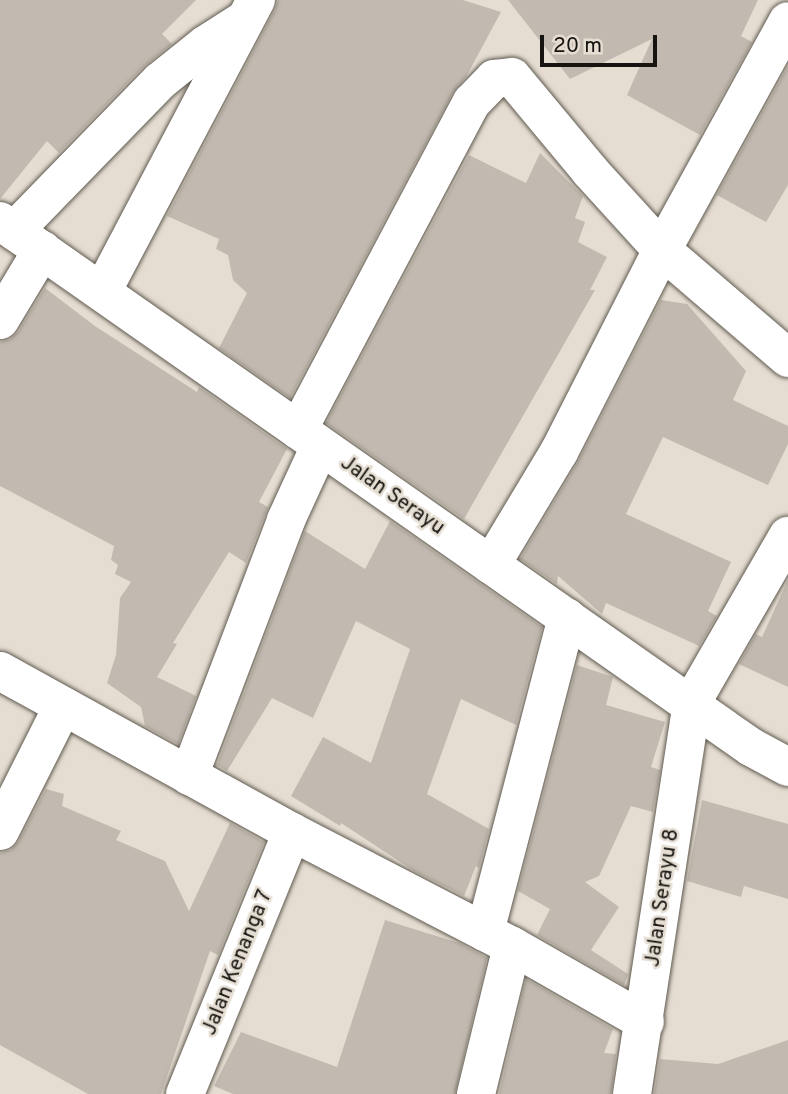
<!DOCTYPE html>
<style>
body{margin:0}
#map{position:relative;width:788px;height:1094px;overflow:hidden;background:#e5ddd2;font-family:Overpass,sans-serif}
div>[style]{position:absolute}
.building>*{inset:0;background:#c2bab0}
.roads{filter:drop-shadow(0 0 2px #605a50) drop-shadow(0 0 2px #605a50)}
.street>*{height:38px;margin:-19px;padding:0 19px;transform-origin:19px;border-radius:19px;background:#fff}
span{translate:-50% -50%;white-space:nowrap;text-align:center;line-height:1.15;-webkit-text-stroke:5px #e5ddd2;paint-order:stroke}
.street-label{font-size:21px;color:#161410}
.scale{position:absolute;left:540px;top:35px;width:117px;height:32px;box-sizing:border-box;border:4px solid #161410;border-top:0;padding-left:9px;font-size:21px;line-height:24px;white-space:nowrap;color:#161410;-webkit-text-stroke:5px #e5ddd2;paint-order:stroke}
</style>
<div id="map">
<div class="building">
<div style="clip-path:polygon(0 0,196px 0,162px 34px,172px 44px,144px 66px,59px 153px,47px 141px,0 199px)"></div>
<div style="clip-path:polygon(278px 0,463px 0,501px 12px,466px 77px,453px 92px,290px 398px,219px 348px,247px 293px,233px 280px,228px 255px,216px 249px,219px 239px,167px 216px,275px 10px)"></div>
<div style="clip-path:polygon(508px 0,758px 0,741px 36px,752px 42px,700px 135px,627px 95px,652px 39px,570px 79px)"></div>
<div style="clip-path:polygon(788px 66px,788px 185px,766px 222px,717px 195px)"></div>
<div style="clip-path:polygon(540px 153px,583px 196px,575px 218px,585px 222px,578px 242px,607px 257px,590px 290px,595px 290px,464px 519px,326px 423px,469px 155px,526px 183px)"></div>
<div style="clip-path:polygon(45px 288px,95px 326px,197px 392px,199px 387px,287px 449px,259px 502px,268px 507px,246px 563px,229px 552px,173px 643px,177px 644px,157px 677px,196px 696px,178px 744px,145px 726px,141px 707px,107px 683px,116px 655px,120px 598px,131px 582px,115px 574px,118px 565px,111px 560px,114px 546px,0 486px,0 342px,10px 339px,18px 332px)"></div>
<div style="clip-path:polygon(661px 300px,687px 304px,746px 371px,733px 400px,788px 426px,788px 444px,768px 485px,663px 437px,626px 514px,731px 562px,708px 611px,717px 616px,699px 646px,606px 603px,602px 614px,558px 576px,557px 584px,520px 559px,578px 462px)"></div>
<div style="clip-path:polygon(390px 521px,542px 627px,516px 725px,461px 699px,427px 794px,489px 829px,479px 868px,476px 866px,464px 896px,414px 871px,341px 823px,340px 826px,291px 796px,323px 737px,371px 763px,410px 649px,356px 621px,313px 718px,272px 698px,227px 771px,217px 765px,305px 531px,365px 569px)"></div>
<div style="clip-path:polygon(788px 580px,788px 687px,739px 664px,756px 634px,762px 637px)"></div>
<div style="clip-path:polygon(577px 665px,613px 677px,606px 705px,665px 722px,651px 767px,660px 770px,653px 812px,631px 806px,599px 876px,585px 882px,619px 907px,591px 950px,628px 974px,624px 985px,537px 935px,550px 909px,518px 891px)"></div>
<div style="clip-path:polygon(46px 789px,64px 794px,62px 806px,121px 831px,116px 840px,165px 861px,189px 911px,230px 823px,264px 842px,218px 955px,210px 951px,161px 1094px,88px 1094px,0 1045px,0 853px,11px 850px,19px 841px)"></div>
<div style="clip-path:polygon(702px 800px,788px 824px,788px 899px,744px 886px,741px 897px,687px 881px)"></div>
<div style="clip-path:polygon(385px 920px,459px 943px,487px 958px,455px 1094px,233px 1094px,214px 1086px,241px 1032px,337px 1067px)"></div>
<div style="clip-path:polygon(526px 979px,613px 1029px,604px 1053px,616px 1054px,611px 1094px,499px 1094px)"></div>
<div style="clip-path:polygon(788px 1040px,788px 1094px,654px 1094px,660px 1059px,718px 1064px)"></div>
</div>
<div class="roads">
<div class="street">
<div style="left:0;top:221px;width:917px;rotate:35.01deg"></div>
<div style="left:751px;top:747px;width:42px;rotate:28.4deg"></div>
<div style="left:14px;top:231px;width:209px;rotate:-45.8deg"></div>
<div style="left:160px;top:81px;width:58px;rotate:-38.7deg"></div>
<div style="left:205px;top:45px;width:46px;rotate:-32.7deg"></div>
<div style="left:103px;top:290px;width:328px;rotate:-62.2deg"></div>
<div style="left:0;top:320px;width:82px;rotate:-59deg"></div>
<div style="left:298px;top:430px;width:371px;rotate:-62.1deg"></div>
<div style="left:472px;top:102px;width:32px;rotate:-46deg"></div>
<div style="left:494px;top:79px;width:18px;rotate:-6deg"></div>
<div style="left:512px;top:77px;width:122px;rotate:50.3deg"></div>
<div style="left:590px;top:171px;width:107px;rotate:47.7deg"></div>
<div style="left:662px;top:250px;width:166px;rotate:40.6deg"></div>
<div style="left:491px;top:565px;width:132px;rotate:-59deg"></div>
<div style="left:559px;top:452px;width:227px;rotate:-63deg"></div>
<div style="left:662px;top:250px;width:261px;rotate:-61.2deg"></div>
<div style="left:0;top:671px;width:333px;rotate:28.9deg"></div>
<div style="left:292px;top:832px;width:248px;rotate:27.4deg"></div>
<div style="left:512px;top:946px;width:153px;rotate:29.7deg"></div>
<div style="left:189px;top:776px;width:274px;rotate:-69.2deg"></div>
<div style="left:286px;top:520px;width:81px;rotate:-65.3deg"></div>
<div style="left:0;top:831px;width:140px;rotate:-63.3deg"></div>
<div style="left:485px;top:932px;width:325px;rotate:-75.4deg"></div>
<div style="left:185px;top:1094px;width:283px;rotate:-67.8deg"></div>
<div style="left:476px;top:1094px;width:152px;rotate:-76.3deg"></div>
<div style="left:632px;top:1094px;width:397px;rotate:-81.3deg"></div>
<div style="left:692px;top:702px;width:192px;rotate:-60deg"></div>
</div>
</div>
<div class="street-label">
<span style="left:392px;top:496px;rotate:35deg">Jalan Serayu</span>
<span style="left:663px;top:898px;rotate:-82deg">Jalan Serayu 8</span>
<span style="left:238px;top:963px;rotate:-68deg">Jalan Kenanga 7</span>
</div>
<div class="scale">20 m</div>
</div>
